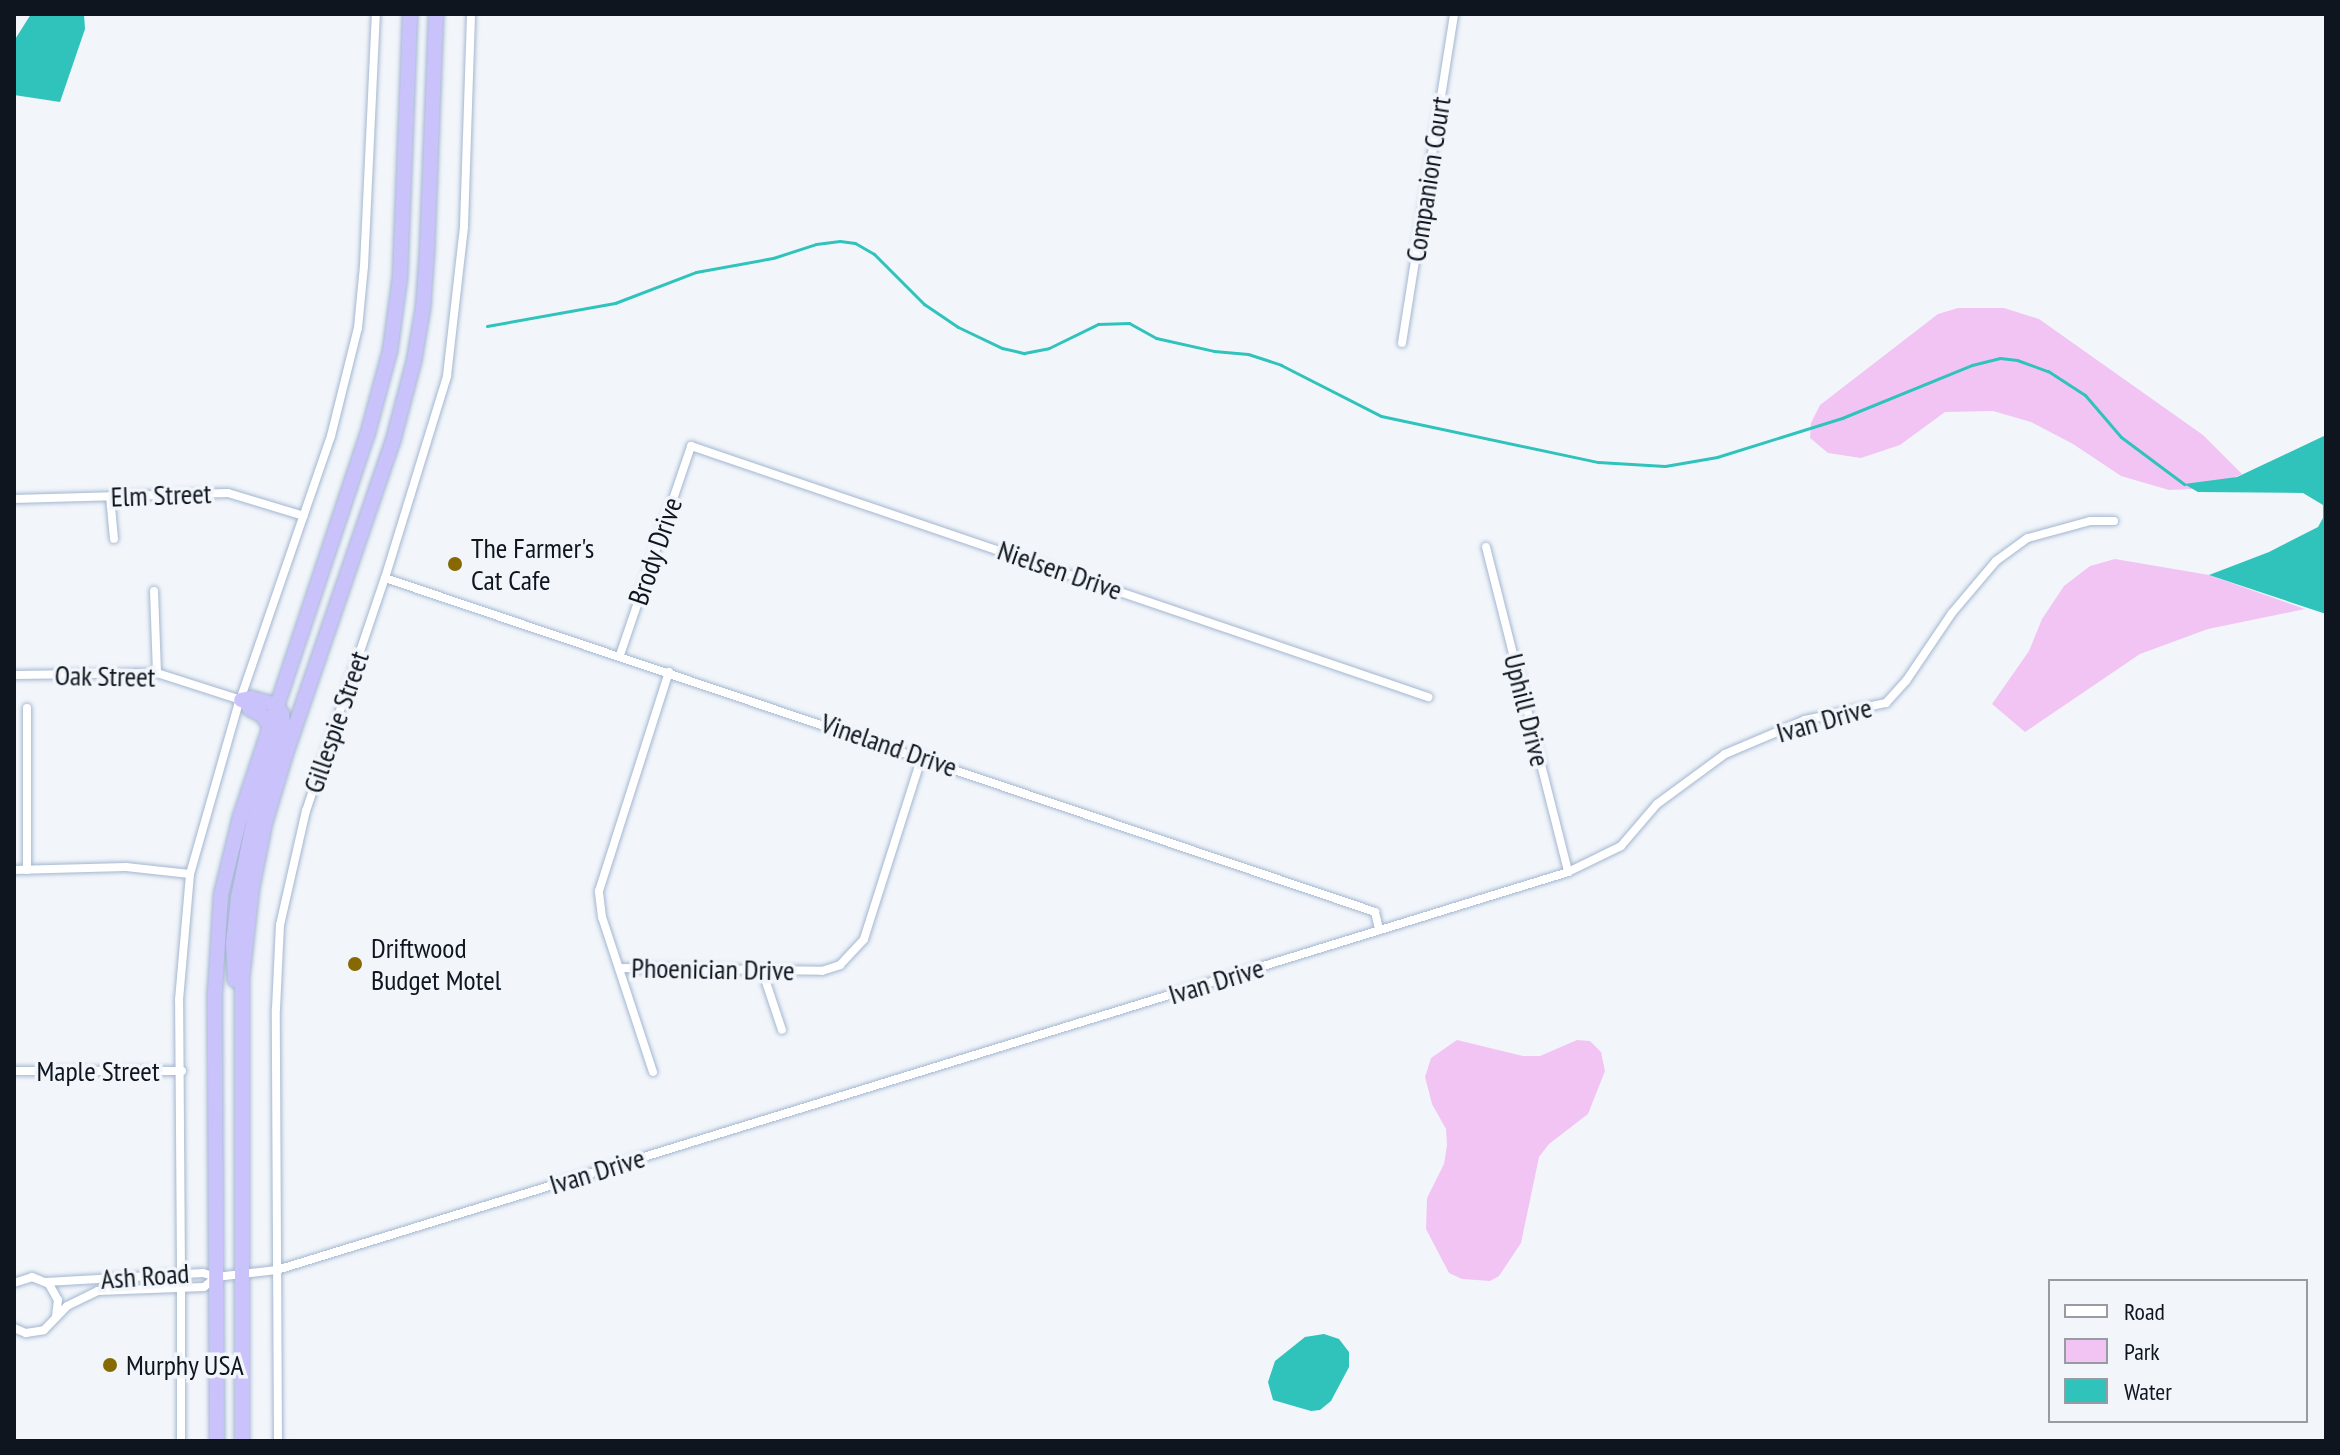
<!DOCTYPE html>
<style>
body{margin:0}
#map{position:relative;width:2340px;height:1455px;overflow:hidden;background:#f2f6fb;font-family:"PT Sans Narrow",sans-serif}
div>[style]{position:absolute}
.green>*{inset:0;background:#f2c4f3}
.water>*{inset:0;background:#30c3bc}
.stream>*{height:3px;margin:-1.5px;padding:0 1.5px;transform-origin:1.5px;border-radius:1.5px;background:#30c3bc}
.roads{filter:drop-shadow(0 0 2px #a4b6d0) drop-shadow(0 0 2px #a4b6d0)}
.minor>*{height:8px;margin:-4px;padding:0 4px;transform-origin:4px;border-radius:4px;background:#fff}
.trunk>*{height:14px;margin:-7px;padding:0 7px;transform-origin:7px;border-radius:7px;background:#cac2fb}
.dots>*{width:22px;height:22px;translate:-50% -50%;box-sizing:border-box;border:4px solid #f2f6fb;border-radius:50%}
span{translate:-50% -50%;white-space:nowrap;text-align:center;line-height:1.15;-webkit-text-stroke:7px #f2f6fb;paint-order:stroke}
.street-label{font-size:28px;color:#0e151e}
.poi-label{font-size:28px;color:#0e151e}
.left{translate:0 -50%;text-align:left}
.frame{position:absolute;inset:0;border:16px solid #0e151e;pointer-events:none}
.legend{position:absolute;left:2048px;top:1279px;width:260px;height:144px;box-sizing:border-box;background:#f2f6fb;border:2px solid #979ca3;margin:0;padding:10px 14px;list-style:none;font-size:24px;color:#0e151e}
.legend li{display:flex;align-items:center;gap:16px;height:40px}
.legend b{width:40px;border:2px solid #979ca3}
</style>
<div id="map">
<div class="green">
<div style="clip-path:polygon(1958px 308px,2004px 308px,2039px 319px,2203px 435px,2242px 474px,2224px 482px,2186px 484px,2193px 489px,2169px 490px,2121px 476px,2073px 444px,2031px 422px,1993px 411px,1945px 412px,1900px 445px,1861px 458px,1828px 453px,1810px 438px,1811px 423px,1820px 405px,1938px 314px)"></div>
<div style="clip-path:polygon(2115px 559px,2209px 575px,2305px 609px,2208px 629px,2140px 654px,2025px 732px,1992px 704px,2029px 651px,2042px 619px,2064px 586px,2090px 566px)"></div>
<div style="clip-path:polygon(1457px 1040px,1523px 1056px,1540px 1056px,1577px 1040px,1590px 1041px,1601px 1052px,1605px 1071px,1588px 1114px,1549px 1144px,1539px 1157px,1521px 1243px,1499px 1276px,1490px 1281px,1462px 1279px,1449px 1273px,1426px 1229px,1427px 1198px,1444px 1164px,1447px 1145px,1446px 1129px,1432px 1104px,1425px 1077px,1431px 1058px)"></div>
</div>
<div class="water">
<div style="clip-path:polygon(31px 14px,84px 14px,85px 29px,60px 102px,14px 95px,14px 41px)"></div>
<div style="clip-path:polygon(2326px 435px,2326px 614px,2209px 575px,2269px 552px,2318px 527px,2323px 518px,2323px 505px,2303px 493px,2198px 492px,2184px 484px,2237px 477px)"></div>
<div style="clip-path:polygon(1324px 1334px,1339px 1339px,1349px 1352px,1349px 1367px,1331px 1401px,1320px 1410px,1311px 1411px,1273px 1400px,1268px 1382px,1275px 1361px,1305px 1337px)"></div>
</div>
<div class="stream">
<div style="left:487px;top:326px;width:130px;rotate:-10.2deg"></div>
<div style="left:615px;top:303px;width:87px;rotate:-20.9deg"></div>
<div style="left:696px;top:272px;width:78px;rotate:-10.3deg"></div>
<div style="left:773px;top:258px;width:45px;rotate:-18deg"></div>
<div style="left:816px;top:244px;width:24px;rotate:-7deg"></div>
<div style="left:840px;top:241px;width:15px;rotate:8deg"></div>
<div style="left:855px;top:243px;width:22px;rotate:30deg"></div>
<div style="left:874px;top:254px;width:71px;rotate:45deg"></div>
<div style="left:924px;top:304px;width:41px;rotate:34.1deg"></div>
<div style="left:958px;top:327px;width:49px;rotate:25.5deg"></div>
<div style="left:1002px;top:348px;width:23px;rotate:13deg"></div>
<div style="left:1024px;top:353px;width:25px;rotate:-11deg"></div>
<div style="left:1049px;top:348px;width:55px;rotate:-26.1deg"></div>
<div style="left:1098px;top:324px;width:31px;rotate:-2deg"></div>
<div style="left:1129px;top:323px;width:31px;rotate:29deg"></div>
<div style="left:1156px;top:338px;width:59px;rotate:12.6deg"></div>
<div style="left:1214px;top:351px;width:34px;rotate:5deg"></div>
<div style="left:1248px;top:354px;width:35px;rotate:18deg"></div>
<div style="left:1281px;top:365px;width:112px;rotate:27deg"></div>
<div style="left:1381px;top:416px;width:222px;rotate:12deg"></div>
<div style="left:1598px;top:462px;width:67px;rotate:3.4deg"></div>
<div style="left:1665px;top:466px;width:53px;rotate:-9.8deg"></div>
<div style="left:1717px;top:457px;width:131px;rotate:-17.3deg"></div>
<div style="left:1842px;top:418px;width:140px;rotate:-22.2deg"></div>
<div style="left:1972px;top:365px;width:29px;rotate:-14deg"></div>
<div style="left:2000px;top:358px;width:17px;rotate:7deg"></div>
<div style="left:2017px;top:360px;width:33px;rotate:20deg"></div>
<div style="left:2048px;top:371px;width:44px;rotate:33deg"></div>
<div style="left:2085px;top:395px;width:55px;rotate:49.4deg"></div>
<div style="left:2121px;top:437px;width:79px;rotate:36.7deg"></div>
</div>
<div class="roads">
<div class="minor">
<div style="left:1402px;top:343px;width:333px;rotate:-81deg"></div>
<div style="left:110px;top:496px;width:43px;rotate:84.7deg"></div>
<div style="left:14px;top:499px;width:214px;rotate:-1.6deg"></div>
<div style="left:228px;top:493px;width:79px;rotate:16.8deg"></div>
<div style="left:1486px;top:547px;width:335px;rotate:75.8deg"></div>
<div style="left:385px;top:578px;width:1045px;rotate:18.64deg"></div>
<div style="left:1375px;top:912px;width:17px;rotate:77deg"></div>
<div style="left:154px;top:591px;width:82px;rotate:87.9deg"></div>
<div style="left:620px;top:655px;width:221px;rotate:-71.2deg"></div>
<div style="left:691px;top:446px;width:779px;rotate:18.81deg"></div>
<div style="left:14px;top:675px;width:143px;rotate:-0.8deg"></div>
<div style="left:157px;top:673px;width:88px;rotate:17.8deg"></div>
<div style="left:27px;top:708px;width:162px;rotate:90deg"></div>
<div style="left:14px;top:870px;width:112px;rotate:-1.5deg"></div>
<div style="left:126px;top:867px;width:64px;rotate:6.2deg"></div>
<div style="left:619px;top:968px;width:203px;rotate:0.8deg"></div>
<div style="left:822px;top:971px;width:19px;rotate:-18deg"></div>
<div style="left:840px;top:965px;width:35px;rotate:-47deg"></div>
<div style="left:864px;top:939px;width:192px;rotate:-72.4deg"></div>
<div style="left:762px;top:970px;width:63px;rotate:71.6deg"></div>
<div style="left:14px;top:1071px;width:168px"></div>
<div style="left:653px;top:1072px;width:163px;rotate:-108.2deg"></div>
<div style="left:602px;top:917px;width:26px;rotate:-97deg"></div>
<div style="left:599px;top:891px;width:230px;rotate:-72.3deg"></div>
<div style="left:181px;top:1273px;width:273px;rotate:-90.4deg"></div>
<div style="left:179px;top:1000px;width:126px;rotate:-85deg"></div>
<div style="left:190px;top:874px;width:175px;rotate:-74.1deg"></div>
<div style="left:238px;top:706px;width:286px;rotate:-71deg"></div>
<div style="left:331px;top:436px;width:111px;rotate:-76deg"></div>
<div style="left:358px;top:328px;width:62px;rotate:-84.5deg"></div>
<div style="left:364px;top:266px;width:252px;rotate:-87.3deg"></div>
<div style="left:46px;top:1282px;width:157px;rotate:-3.3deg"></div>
<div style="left:203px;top:1273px;width:14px;rotate:17deg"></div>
<div style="left:216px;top:1277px;width:61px;rotate:-6.5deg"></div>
<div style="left:277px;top:1270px;width:1351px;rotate:-17.13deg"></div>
<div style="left:1568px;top:872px;width:59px;rotate:-26.1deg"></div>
<div style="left:1621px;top:846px;width:55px;rotate:-49.4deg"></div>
<div style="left:1657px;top:804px;width:84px;rotate:-36.3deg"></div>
<div style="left:1725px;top:754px;width:87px;rotate:-23deg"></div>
<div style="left:1805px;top:720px;width:83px;rotate:-11.9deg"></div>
<div style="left:1886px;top:703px;width:30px;rotate:-48deg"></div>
<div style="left:1906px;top:681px;width:82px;rotate:-55.9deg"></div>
<div style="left:1952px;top:613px;width:68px;rotate:-49.8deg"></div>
<div style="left:1996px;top:561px;width:39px;rotate:-36deg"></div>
<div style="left:2028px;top:538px;width:64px;rotate:-15.3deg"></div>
<div style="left:2090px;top:521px;width:24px"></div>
<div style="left:14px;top:1283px;width:19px;rotate:-18deg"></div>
<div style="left:32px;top:1277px;width:18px;rotate:22deg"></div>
<div style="left:49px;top:1284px;width:18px;rotate:61deg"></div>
<div style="left:58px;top:1300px;width:16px;rotate:97deg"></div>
<div style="left:14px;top:1328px;width:13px;rotate:23deg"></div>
<div style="left:26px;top:1333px;width:18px;rotate:-9deg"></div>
<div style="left:44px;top:1330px;width:33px;rotate:-46deg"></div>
<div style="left:67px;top:1306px;width:34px;rotate:-26deg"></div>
<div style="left:98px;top:1291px;width:106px;rotate:-2.2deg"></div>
<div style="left:204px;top:1287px;width:14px;rotate:-39deg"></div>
<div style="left:181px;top:1441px;width:153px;rotate:-90deg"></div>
<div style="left:278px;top:1441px;width:432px;rotate:-90.3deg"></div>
<div style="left:276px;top:1009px;width:84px;rotate:-87.3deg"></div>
<div style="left:280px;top:925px;width:117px;rotate:-77.2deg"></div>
<div style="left:306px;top:811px;width:246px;rotate:-71.3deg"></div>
<div style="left:385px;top:578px;width:211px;rotate:-72.9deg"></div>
<div style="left:447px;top:376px;width:151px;rotate:-83.5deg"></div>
<div style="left:464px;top:226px;width:212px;rotate:-88.1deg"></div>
</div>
<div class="trunk">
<div style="left:245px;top:701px;width:9px;rotate:58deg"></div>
<div style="left:250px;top:709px;width:13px;rotate:27deg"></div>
<div style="left:262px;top:715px;width:12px;rotate:55deg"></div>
<div style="left:235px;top:980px;width:36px;rotate:-93deg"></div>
<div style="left:233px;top:944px;width:46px;rotate:-83.8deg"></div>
<div style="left:238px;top:898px;width:81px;rotate:-78.6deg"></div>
<div style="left:254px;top:819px;width:100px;rotate:-73.2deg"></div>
<div style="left:283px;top:723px;width:9px;rotate:-96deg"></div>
<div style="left:282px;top:714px;width:11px;rotate:-124deg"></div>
<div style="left:276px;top:705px;width:25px;rotate:-164deg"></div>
<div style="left:252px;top:698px;width:11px;rotate:170deg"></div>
<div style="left:217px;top:1441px;width:450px;rotate:-90.3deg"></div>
<div style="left:215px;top:991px;width:96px;rotate:-86.4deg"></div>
<div style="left:221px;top:895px;width:80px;rotate:-76.3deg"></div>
<div style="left:240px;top:817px;width:402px;rotate:-71.6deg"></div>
<div style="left:367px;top:436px;width:88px;rotate:-74.9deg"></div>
<div style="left:390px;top:351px;width:75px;rotate:-82.3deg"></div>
<div style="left:400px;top:277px;width:263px;rotate:-87.8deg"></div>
<div style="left:242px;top:1441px;width:463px;rotate:-90deg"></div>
<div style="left:242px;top:978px;width:91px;rotate:-83.7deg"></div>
<div style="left:252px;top:888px;width:66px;rotate:-78.7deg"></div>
<div style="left:265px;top:823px;width:73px;rotate:-73.3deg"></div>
<div style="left:286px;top:753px;width:330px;rotate:-71.1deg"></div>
<div style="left:393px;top:441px;width:83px;rotate:-75.3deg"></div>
<div style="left:414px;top:361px;width:54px;rotate:-80.4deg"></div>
<div style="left:423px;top:308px;width:57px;rotate:-86deg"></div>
<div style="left:427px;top:251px;width:237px;rotate:-87.8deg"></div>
</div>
</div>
<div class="dots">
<div style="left:455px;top:564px;background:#876904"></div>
<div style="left:355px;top:964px;background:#876904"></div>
<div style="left:110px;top:1365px;background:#876904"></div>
</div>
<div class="street-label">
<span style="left:1428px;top:179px;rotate:-81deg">Companion Court</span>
<span style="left:161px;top:495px;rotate:-2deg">Elm Street</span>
<span style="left:655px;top:551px;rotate:-71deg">Brody Drive</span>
<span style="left:1060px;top:570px;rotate:19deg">Nielsen Drive</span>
<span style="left:105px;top:676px;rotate:1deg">Oak Street</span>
<span style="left:1527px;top:710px;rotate:76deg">Uphill Drive</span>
<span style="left:1824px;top:720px;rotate:-16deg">Ivan Drive</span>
<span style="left:336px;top:722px;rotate:-71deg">Gillespie Street</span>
<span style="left:889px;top:745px;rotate:19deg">Vineland Drive</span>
<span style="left:713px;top:969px;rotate:1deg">Phoenician Drive</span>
<span style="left:1216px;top:981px;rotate:-17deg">Ivan Drive</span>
<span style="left:98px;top:1071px">Maple Street</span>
<span style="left:597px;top:1171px;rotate:-17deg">Ivan Drive</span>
<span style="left:145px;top:1276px;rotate:-4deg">Ash Road</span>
</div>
<div class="poi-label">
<span class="left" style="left:471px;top:564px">The Farmer's<br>Cat Cafe</span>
<span class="left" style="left:371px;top:964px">Driftwood<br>Budget Motel</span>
<span class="left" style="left:126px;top:1365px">Murphy USA</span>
</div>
<div class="frame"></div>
<ul class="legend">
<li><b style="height:10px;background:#fff"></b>Road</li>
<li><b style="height:22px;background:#f2c4f3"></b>Park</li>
<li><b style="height:22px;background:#30c3bc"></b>Water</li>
</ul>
</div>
